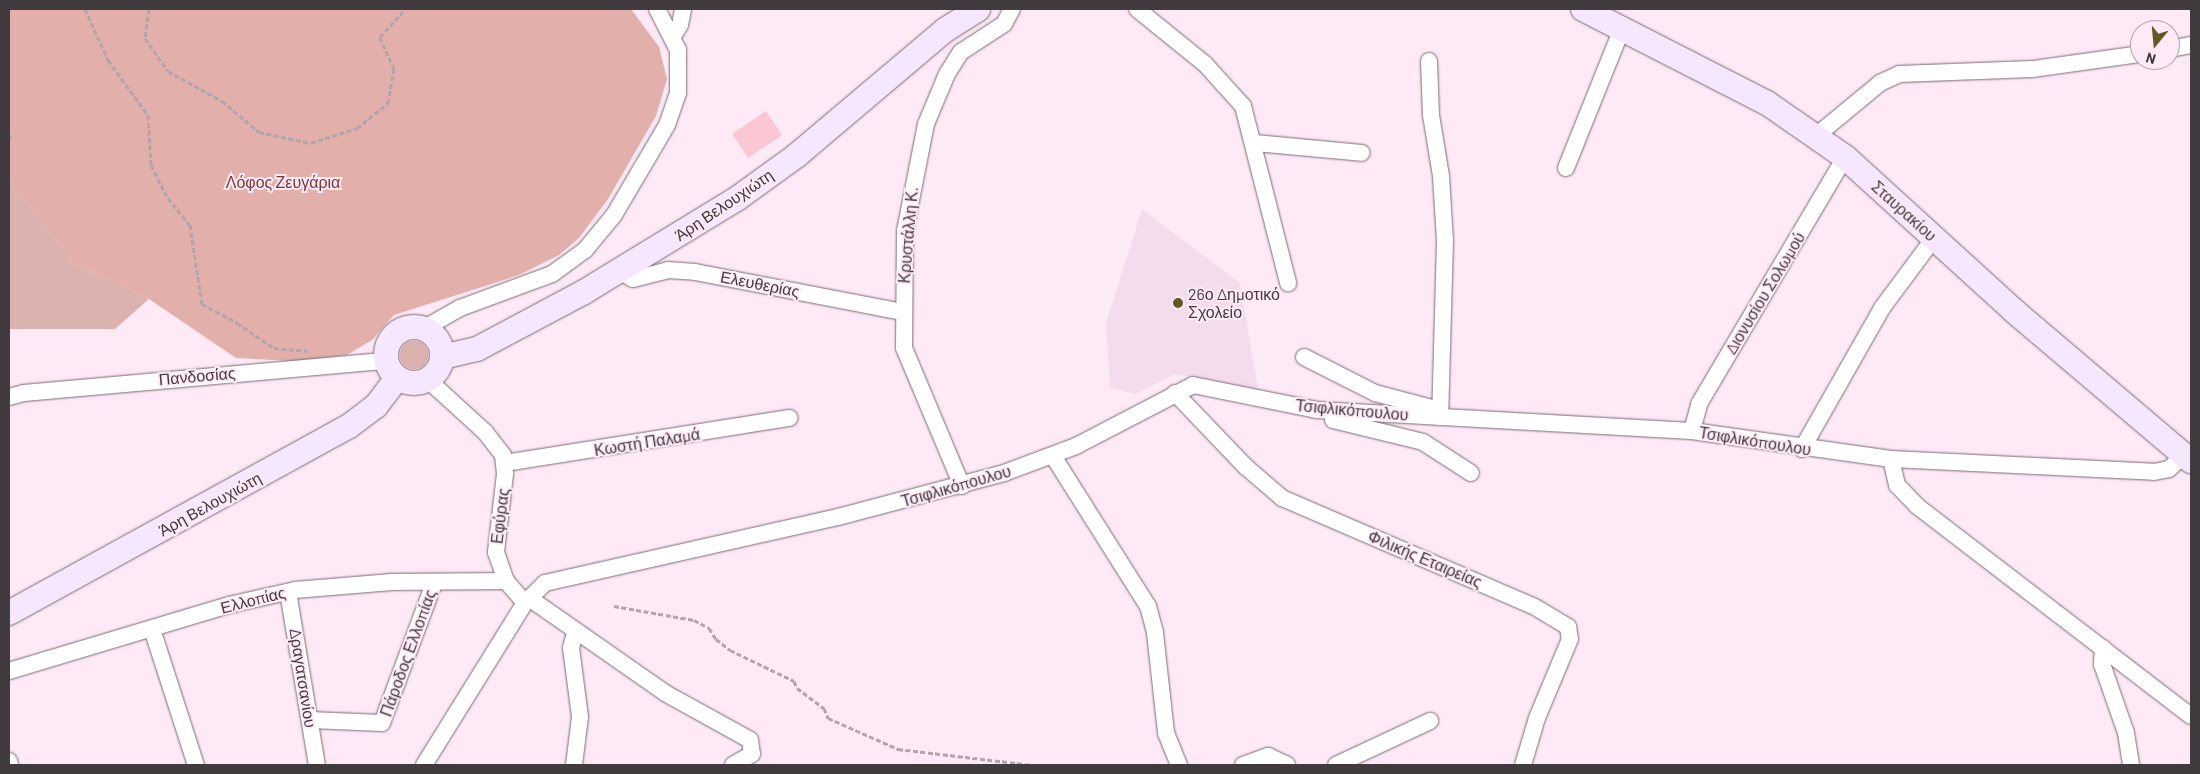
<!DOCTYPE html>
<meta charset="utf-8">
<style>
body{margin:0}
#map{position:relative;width:2200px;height:774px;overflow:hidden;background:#feeaf7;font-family:Barlow,sans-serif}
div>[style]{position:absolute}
.built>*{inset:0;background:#f5dced}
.green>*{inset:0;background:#dcb2ae}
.round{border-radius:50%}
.forest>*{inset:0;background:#e3afaa}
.building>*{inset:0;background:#fbc7d4;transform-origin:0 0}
.path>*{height:3px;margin-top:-1.5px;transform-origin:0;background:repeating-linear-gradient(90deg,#b2a3ad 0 5px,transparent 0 7.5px)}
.roads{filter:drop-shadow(0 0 1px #7b6a75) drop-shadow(0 0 1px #7b6a75)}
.street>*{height:16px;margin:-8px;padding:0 8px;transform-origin:8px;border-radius:8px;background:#fff}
.secondary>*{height:24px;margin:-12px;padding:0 12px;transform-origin:12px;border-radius:12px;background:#f6e6fe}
.secondary>.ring{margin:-12px;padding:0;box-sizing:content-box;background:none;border:24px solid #f6e6fe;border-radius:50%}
.dots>*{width:14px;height:14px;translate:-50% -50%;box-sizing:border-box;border:2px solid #feeaf7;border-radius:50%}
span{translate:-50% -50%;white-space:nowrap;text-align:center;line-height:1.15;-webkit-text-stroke:4px #feeaf7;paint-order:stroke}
.park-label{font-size:16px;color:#783834}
.street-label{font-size:16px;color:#413a3f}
.poi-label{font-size:16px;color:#413a3f}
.left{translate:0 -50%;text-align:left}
.frame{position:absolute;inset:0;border:10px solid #413a3f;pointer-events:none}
.north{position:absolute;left:2130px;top:20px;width:50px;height:50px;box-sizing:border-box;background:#feeaf7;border:1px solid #b2a4ad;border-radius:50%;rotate:197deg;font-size:14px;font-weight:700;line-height:20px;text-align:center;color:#413a3f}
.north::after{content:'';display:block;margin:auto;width:18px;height:22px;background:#645825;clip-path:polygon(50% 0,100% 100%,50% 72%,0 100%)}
</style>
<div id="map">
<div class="built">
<div style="clip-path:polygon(1142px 209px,1240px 283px,1258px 389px,1174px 374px,1136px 394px,1110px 388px,1106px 323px)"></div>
</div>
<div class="green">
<div style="clip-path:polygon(9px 178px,73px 263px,149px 299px,115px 329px,9px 329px)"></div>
<div class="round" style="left:400px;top:341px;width:28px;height:28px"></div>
</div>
<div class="forest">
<div style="clip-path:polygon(9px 9px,631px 9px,659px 47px,667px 79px,656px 116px,608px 199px,579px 238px,559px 255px,519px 275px,394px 315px,372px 340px,347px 355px,294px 361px,236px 358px,149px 299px,73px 263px,9px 178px)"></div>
</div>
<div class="building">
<div style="left:766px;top:111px;width:29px;height:41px;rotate:56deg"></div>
</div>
<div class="path">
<div style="left:85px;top:9px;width:56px;rotate:65.7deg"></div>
<div style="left:108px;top:60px;width:68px;rotate:54deg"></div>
<div style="left:148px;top:115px;width:50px;rotate:86.6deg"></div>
<div style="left:151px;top:165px;width:37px;rotate:63deg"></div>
<div style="left:168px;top:198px;width:35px;rotate:51deg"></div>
<div style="left:190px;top:225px;width:80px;rotate:81.4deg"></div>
<div style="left:202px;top:304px;width:40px;rotate:28deg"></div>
<div style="left:237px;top:323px;width:45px;rotate:34deg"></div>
<div style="left:274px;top:348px;width:33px;rotate:5deg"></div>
<div style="left:149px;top:9px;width:29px;rotate:98deg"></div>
<div style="left:145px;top:38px;width:40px;rotate:55.1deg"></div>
<div style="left:168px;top:71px;width:62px;rotate:29.1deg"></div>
<div style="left:222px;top:101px;width:48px;rotate:40deg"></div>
<div style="left:259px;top:132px;width:53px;rotate:11.9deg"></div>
<div style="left:311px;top:143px;width:48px;rotate:-18.1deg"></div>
<div style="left:357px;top:128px;width:40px;rotate:-39deg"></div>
<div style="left:388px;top:103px;width:35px;rotate:-80deg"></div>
<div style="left:394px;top:69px;width:35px;rotate:-114deg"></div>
<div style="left:380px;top:37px;width:38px;rotate:-48deg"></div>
<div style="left:9px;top:135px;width:4px;rotate:63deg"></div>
<div style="left:614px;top:606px;width:81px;rotate:9.9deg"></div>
<div style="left:694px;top:620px;width:17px;rotate:28deg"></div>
<div style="left:709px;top:628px;width:13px;rotate:58deg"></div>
<div style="left:716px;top:639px;width:18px;rotate:38deg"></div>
<div style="left:730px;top:650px;width:71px;rotate:25.8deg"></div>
<div style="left:794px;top:681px;width:8px;rotate:67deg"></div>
<div style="left:797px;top:688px;width:34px;rotate:37deg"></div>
<div style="left:824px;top:708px;width:11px;rotate:68deg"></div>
<div style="left:828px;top:718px;width:77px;rotate:23.9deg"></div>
<div style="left:898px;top:749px;width:135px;rotate:6.8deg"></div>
</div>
<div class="roads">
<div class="street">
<div style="left:1137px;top:9px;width:87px;rotate:39deg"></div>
<div style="left:1205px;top:64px;width:57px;rotate:47.9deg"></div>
<div style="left:1243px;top:106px;width:183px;rotate:75.7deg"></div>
<div style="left:673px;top:36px;width:13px;rotate:-58deg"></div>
<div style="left:680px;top:25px;width:16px;rotate:-79deg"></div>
<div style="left:2170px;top:49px;width:21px;rotate:-11deg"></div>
<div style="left:1429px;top:61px;width:54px;rotate:87.9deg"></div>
<div style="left:1431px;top:115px;width:62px;rotate:80.7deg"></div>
<div style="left:1441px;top:176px;width:65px;rotate:86.5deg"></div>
<div style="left:1445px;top:241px;width:176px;rotate:91.6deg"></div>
<div style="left:1816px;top:136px;width:83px;rotate:-39.6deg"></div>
<div style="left:1880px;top:83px;width:21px;rotate:-25deg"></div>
<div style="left:1899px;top:74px;width:134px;rotate:-2.1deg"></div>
<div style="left:2033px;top:69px;width:108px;rotate:-8deg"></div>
<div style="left:1255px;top:143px;width:107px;rotate:5.3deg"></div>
<div style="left:1566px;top:168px;width:150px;rotate:-68.1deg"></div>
<div style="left:620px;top:272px;width:15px;rotate:28deg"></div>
<div style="left:633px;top:279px;width:36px;rotate:-14deg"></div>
<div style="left:668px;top:270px;width:27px;rotate:4deg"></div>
<div style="left:695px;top:272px;width:212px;rotate:10.9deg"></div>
<div style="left:423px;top:329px;width:43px;rotate:-29.6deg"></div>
<div style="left:460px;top:308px;width:98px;rotate:-20.3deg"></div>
<div style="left:552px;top:274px;width:41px;rotate:-36deg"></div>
<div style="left:585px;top:250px;width:45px;rotate:-50.4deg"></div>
<div style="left:614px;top:215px;width:104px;rotate:-59.5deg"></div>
<div style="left:667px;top:125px;width:34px;rotate:-71deg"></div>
<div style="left:678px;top:93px;width:43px;rotate:-90deg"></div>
<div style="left:678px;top:50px;width:46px;rotate:-117.1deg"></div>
<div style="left:1304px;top:357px;width:80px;rotate:26.9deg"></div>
<div style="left:1375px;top:393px;width:59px;rotate:14.7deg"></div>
<div style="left:1432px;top:408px;width:12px;rotate:48deg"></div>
<div style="left:428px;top:380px;width:77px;rotate:42.4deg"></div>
<div style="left:485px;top:432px;width:29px;rotate:52deg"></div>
<div style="left:503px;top:455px;width:19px;rotate:84deg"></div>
<div style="left:505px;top:474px;width:79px;rotate:96.6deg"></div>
<div style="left:496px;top:552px;width:31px;rotate:71deg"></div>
<div style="left:506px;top:581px;width:29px;rotate:49deg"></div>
<div style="left:1175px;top:393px;width:103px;rotate:46.2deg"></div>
<div style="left:1246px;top:467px;width:48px;rotate:40.7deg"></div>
<div style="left:1282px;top:498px;width:275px;rotate:23.3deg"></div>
<div style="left:1535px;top:607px;width:39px;rotate:31deg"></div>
<div style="left:1568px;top:627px;width:12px;rotate:81deg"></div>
<div style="left:1570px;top:639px;width:86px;rotate:112.7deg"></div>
<div style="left:1537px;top:718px;width:49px;rotate:106.6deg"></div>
<div style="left:9px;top:397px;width:16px;rotate:-15deg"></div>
<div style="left:24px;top:393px;width:363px;rotate:-5.1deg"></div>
<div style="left:1333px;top:420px;width:93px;rotate:13.7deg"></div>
<div style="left:1423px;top:442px;width:57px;rotate:32.9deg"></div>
<div style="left:1692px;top:431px;width:28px;rotate:-75deg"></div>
<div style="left:1699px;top:404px;width:287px;rotate:-59.4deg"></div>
<div style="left:1802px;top:449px;width:162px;rotate:-60.4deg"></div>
<div style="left:1882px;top:308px;width:87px;rotate:-53.4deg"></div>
<div style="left:1053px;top:456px;width:178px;rotate:57.7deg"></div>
<div style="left:1148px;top:606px;width:28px;rotate:75deg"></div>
<div style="left:1155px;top:633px;width:101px;rotate:83.7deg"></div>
<div style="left:1166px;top:733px;width:35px;rotate:68deg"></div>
<div style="left:1891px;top:459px;width:27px;rotate:77deg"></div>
<div style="left:1897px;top:485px;width:29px;rotate:46deg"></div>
<div style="left:1917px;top:506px;width:345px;rotate:37.5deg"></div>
<div style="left:505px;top:463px;width:288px;rotate:-9deg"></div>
<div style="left:962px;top:486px;width:150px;rotate:-112.8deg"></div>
<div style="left:904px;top:348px;width:117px;rotate:-89.5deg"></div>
<div style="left:905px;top:231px;width:109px;rotate:-78.9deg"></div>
<div style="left:926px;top:124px;width:54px;rotate:-67.2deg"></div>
<div style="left:947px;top:74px;width:26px;rotate:-58deg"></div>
<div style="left:961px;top:52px;width:51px;rotate:-33.1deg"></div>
<div style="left:1004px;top:24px;width:17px;rotate:-62deg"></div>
<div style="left:288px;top:592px;width:175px;rotate:80.5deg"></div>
<div style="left:529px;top:598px;width:166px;rotate:34.9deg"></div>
<div style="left:665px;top:693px;width:97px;rotate:28.9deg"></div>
<div style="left:750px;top:740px;width:14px;rotate:82deg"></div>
<div style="left:752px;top:754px;width:22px;rotate:150deg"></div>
<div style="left:152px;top:629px;width:143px;rotate:72.1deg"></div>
<div style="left:2103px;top:648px;width:16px;rotate:94deg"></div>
<div style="left:2102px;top:664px;width:73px;rotate:70.8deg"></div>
<div style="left:2126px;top:733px;width:32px;rotate:81deg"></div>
<div style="left:9px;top:671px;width:230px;rotate:-16.7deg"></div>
<div style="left:229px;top:605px;width:68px;rotate:-12.8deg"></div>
<div style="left:295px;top:590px;width:97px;rotate:-4.7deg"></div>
<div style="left:392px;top:582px;width:114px;rotate:-0.5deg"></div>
<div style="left:310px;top:720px;width:72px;rotate:2.4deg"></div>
<div style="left:382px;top:723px;width:149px;rotate:-69.6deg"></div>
<div style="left:9px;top:761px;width:4px;rotate:76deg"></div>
<div style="left:424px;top:765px;width:191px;rotate:-58.1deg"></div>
<div style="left:525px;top:603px;width:28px;rotate:-45deg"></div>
<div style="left:545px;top:583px;width:300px;rotate:-12.7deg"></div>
<div style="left:838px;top:517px;width:172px;rotate:-14.8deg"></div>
<div style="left:1004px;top:473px;width:77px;rotate:-20.6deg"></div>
<div style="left:1076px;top:446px;width:132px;rotate:-27.5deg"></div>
<div style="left:1193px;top:385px;width:126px;rotate:11.4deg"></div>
<div style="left:1317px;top:410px;width:376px;rotate:3.2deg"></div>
<div style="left:1692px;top:431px;width:201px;rotate:8deg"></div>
<div style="left:1891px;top:459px;width:263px;rotate:2.8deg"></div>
<div style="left:2154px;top:472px;width:15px;rotate:-11deg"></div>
<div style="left:2169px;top:469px;width:21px;rotate:-43deg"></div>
<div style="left:574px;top:765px;width:48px;rotate:-82.9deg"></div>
<div style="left:580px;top:717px;width:70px;rotate:-97.4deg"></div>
<div style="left:571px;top:648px;width:16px;rotate:-75deg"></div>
<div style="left:1243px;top:765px;width:27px;rotate:-20deg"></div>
<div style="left:1268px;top:756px;width:21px;rotate:25deg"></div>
<div style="left:1336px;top:765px;width:104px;rotate:-25.1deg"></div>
</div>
<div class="secondary">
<div style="left:1583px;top:9px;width:207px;rotate:27.1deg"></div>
<div style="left:1767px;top:103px;width:95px;rotate:34.7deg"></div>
<div style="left:1845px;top:157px;width:229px;rotate:42.3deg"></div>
<div style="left:2014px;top:311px;width:232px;rotate:40.3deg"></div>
<div class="ring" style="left:386px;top:327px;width:32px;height:32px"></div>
<div style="left:442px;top:357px;width:36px;rotate:-13deg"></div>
<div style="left:477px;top:349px;width:121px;rotate:-28deg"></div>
<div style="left:584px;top:292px;width:180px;rotate:-31.4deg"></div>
<div style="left:738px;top:198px;width:72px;rotate:-35.9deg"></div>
<div style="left:796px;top:156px;width:195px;rotate:-40.2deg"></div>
<div style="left:945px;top:30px;width:39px;rotate:-32deg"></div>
<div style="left:9px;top:613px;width:387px;rotate:-28.8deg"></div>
<div style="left:348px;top:427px;width:35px;rotate:-37deg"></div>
<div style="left:376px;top:406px;width:35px;rotate:-53deg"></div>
</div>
</div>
<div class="dots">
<div style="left:1178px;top:303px;background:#645825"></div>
</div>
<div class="park-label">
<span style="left:283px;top:182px">Λόφος Ζευγάρια</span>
</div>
<div class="street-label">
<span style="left:724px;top:205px;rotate:-34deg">Άρη Βελουχιώτη</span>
<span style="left:1904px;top:211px;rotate:42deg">Σταυρακίου</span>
<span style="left:908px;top:235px;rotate:-85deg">Κρυστάλλη Κ.</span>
<span style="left:760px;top:284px;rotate:11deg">Ελευθερίας</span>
<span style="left:1765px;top:293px;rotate:-59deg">Διονυσίου Σολωμού</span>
<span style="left:197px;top:376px;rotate:-5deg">Πανδοσίας</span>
<span style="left:1352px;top:410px;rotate:5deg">Τσιφλικόπουλου</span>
<span style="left:1755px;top:441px;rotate:9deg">Τσιφλικόπουλου</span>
<span style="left:647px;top:442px;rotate:-9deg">Κωστή Παλαμά</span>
<span style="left:956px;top:486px;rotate:-16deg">Τσιφλικόπουλου</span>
<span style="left:210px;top:504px;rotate:-29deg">Άρη Βελουχιώτη</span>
<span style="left:500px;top:516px;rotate:-83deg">Εφύρας</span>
<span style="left:1425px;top:559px;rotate:23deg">Φιλικής Εταιρείας</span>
<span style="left:253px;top:600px;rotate:-14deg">Ελλοπίας</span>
<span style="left:408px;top:653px;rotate:-70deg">Πάροδος Ελλοπίας</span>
<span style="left:303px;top:678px;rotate:81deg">Δραγατσανίου</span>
</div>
<div class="poi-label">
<span class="left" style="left:1188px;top:303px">26ο Δημοτικό<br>Σχολείο</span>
</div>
<div class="frame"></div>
<div class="north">N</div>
</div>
